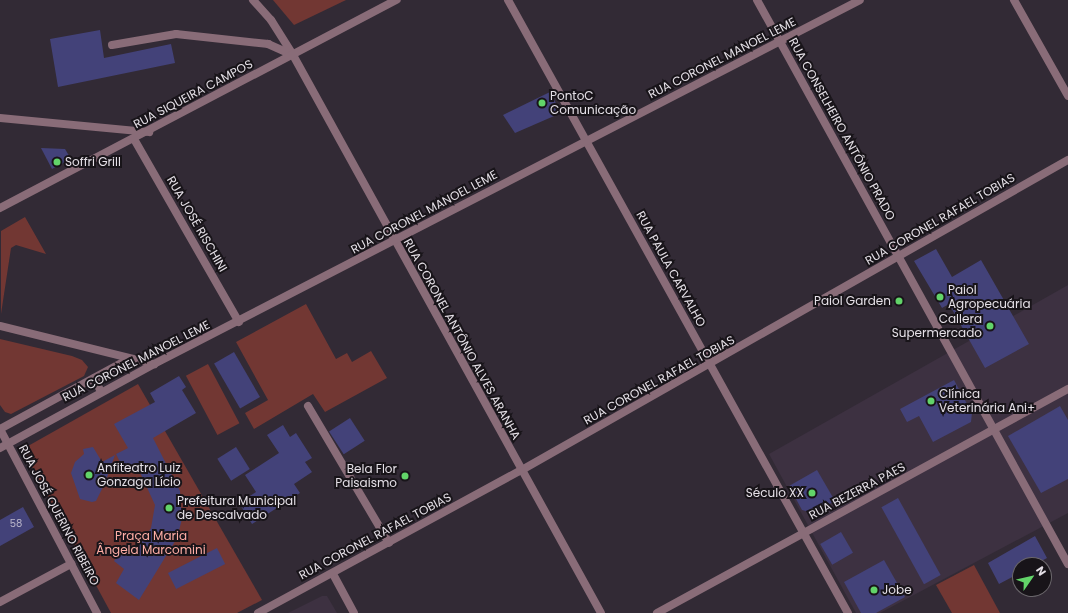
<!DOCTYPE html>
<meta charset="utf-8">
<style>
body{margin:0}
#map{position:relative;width:1068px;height:613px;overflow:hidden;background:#322a35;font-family:Poppins,sans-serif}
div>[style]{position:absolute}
.built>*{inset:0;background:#3d3141}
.green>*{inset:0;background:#723733;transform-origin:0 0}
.building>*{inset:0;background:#434279;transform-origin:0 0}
.service>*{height:8px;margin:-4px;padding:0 4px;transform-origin:4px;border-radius:4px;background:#896c78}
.minor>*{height:8px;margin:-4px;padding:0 4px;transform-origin:4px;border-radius:4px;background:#896c78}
.dots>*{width:11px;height:11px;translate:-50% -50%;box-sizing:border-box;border:2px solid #181419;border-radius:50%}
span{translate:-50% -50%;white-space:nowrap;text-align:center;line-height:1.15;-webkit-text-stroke:4px #181419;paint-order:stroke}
.number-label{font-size:10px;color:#bcb8cc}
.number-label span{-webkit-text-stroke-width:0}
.street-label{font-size:12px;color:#e5e0e7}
.poi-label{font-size:12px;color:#e5e0e7}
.left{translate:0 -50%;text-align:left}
.right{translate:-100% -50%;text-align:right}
.park-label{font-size:12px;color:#ffaea6}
.north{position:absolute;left:1012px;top:557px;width:40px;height:40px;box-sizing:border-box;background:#181419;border:1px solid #6a666b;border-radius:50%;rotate:56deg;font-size:11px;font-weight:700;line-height:16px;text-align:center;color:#e5e0e7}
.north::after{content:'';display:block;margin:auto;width:14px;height:18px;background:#62d469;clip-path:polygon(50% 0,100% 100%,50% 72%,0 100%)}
</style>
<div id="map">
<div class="built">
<div style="clip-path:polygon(1068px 285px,1068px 513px,880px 613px,856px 613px,769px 454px)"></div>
<div style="clip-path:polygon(322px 596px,327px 596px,337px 613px,288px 613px)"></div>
</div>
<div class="green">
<div style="clip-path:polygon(273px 0,346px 0,294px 25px)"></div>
<div style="clip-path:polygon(25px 217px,46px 254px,16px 245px,11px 248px,1px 314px,1px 231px)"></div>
<div style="clip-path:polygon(306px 304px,336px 359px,347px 353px,352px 362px,371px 351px,387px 378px,325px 412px,313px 394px,254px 429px,245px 413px,268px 400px,236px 342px)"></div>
<div style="clip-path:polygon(0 339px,72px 356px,82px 360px,88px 367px,84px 376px,11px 414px,5px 412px,0 405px)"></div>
<div style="left:208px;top:364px;width:67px;height:25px;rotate:62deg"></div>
<div style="clip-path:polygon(138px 384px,262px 600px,237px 613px,111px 613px,25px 454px,28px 446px)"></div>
<div style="clip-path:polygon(974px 565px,1000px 613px,952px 613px,936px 585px)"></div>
</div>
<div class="building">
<div style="clip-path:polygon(100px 30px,104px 58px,171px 44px,175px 63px,58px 87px,50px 39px)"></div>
<div style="clip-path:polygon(550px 92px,561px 113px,515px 133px,503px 115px)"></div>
<div style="clip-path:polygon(41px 148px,65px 149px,71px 159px,52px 169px)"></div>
<div style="clip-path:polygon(936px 249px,952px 277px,981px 260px,1029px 344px,985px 368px,949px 304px,942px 308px,914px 261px)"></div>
<div style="left:234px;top:352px;width:52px;height:23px;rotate:60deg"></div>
<div style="clip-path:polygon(179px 376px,186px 387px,182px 390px,196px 413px,153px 438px,180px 491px,182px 519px,177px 538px,139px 600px,116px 583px,124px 569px,114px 561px,126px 545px,135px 552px,151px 528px,155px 505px,138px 468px,126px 474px,116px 454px,128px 448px,114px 424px,155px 402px,150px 393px)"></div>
<div style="clip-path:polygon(954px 380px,972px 413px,971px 422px,933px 442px,919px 416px,907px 422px,900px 409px)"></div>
<div style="clip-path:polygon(1060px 406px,1068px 420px,1068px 479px,1041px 493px,1008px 436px)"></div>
<div style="left:350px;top:418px;width:27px;height:25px;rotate:57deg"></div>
<div style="clip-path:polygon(283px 425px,290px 437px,296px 433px,312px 458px,305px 462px,312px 472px,294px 484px,300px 493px,252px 524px,239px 503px,256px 492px,245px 475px,279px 453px,267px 435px)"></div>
<div style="clip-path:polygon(93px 447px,102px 462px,115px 455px,105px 483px,96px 501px,92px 502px,80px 499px,71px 473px,75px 462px,84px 454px,83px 449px)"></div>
<div style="left:236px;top:447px;width:26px;height:22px;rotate:58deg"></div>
<div style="clip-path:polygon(817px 470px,835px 501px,813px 513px,802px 510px,789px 486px)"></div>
<div style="left:898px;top:498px;width:88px;height:19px;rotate:61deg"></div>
<div style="clip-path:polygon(23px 507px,34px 527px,0 546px,0 520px)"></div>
<div style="left:841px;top:532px;width:24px;height:24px;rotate:60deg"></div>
<div style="clip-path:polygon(1035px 536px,1047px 558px,1034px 565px,1020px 565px,1020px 573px,999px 584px,988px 563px)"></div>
<div style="left:217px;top:548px;width:18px;height:55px;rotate:63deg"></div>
<div style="clip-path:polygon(884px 560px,905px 597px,876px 613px,861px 613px,844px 582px)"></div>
</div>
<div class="service">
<div style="left:112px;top:45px;width:65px;rotate:-9.8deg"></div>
<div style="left:176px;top:34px;width:93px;rotate:6.2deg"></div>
<div style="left:268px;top:44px;width:27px;rotate:24deg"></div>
<div style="left:308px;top:406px;width:159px;rotate:59.4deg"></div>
</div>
<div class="minor">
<div style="left:253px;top:0;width:27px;rotate:48deg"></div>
<div style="left:271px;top:20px;width:41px;rotate:57.8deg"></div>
<div style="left:293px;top:55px;width:637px;rotate:61.1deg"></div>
<div style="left:508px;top:0;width:701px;rotate:60.99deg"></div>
<div style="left:757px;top:0;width:644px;rotate:61.13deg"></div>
<div style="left:1014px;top:0;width:110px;rotate:60.6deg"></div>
<div style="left:0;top:118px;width:150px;rotate:5.4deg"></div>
<div style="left:134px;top:139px;width:211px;rotate:60.2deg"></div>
<div style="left:0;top:208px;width:448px;rotate:-27.7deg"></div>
<div style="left:0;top:326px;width:159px;rotate:13.9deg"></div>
<div style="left:94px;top:378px;width:16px;rotate:63deg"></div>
<div style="left:0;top:429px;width:208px;rotate:62.2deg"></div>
<div style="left:0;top:429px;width:147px;rotate:-28.5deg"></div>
<div style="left:0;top:448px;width:175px;rotate:-28.6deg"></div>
<div style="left:154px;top:364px;width:794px;rotate:-27.27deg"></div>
<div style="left:333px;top:574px;width:44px;rotate:61.7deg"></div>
<div style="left:0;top:602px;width:81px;rotate:-28.2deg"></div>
<div style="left:258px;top:613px;width:298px;rotate:-28.5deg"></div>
<div style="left:520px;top:471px;width:630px;rotate:-29.58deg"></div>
<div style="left:657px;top:613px;width:468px;rotate:-28.6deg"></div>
</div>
<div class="dots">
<div style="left:542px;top:103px;background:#62d469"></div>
<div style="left:57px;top:162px;background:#62d469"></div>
<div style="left:940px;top:297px;background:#62d469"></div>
<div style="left:899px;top:301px;background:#62d469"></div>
<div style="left:990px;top:326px;background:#62d469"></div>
<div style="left:931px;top:401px;background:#62d469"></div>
<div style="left:89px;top:475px;background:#62d469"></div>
<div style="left:405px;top:476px;background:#62d469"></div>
<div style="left:812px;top:493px;background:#62d469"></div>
<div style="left:169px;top:508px;background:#62d469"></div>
<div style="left:874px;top:590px;background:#62d469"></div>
</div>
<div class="number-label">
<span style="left:16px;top:524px">58</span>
</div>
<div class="street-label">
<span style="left:722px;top:58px;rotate:-27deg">RUA CORONEL MANOEL LEME</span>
<span style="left:193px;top:94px;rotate:-28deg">RUA SIQUEIRA CAMPOS</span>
<span style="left:842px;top:129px;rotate:61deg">RUA CONSELHEIRO ANTÔNIO PRADO</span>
<span style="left:424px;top:212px;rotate:-28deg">RUA CORONEL MANOEL LEME</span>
<span style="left:940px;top:219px;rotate:-30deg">RUA CORONEL RAFAEL TOBIAS</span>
<span style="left:197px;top:224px;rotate:60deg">RUA JOSÉ RISCHINI</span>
<span style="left:671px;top:269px;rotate:61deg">RUA PAULA CARVALHO</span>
<span style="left:462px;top:339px;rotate:61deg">RUA CORONEL ANTÔNIO ALVES ARANHA</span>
<span style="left:136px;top:361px;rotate:-27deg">RUA CORONEL MANOEL LEME</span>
<span style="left:659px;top:380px;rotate:-29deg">RUA CORONEL RAFAEL TOBIAS</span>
<span style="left:857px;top:491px;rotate:-28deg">RUA BEZERRA PAES</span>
<span style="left:59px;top:515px;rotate:62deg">RUA JOSÉ QUERINO RIBEIRO</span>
<span style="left:375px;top:536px;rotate:-28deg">RUA CORONEL RAFAEL TOBIAS</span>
</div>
<div class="poi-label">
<span class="left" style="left:550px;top:103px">PontoC<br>Comunicação</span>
<span class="left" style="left:65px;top:162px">Soffri Grill</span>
<span class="left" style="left:948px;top:297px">Paiol<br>Agropecuária</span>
<span class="right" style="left:891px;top:301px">Paiol Garden</span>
<span class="right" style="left:982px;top:326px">Callera<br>Supermercado</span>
<span class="left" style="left:939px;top:401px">Clínica<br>Veterinária Ani+</span>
<span class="left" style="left:97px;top:475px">Anfiteatro Luiz<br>Gonzaga Lício</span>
<span class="right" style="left:397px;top:476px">Bela Flor<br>Paisaismo</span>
<span class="right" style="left:804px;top:493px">Século XX</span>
<span class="left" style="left:177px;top:508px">Prefeitura Municipal<br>de Descalvado</span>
<span class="left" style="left:882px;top:590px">Jobe</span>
</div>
<div class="park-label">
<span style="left:151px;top:543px">Praça Maria<br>Ângela Marcomini</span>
</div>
<div class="north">N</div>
</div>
